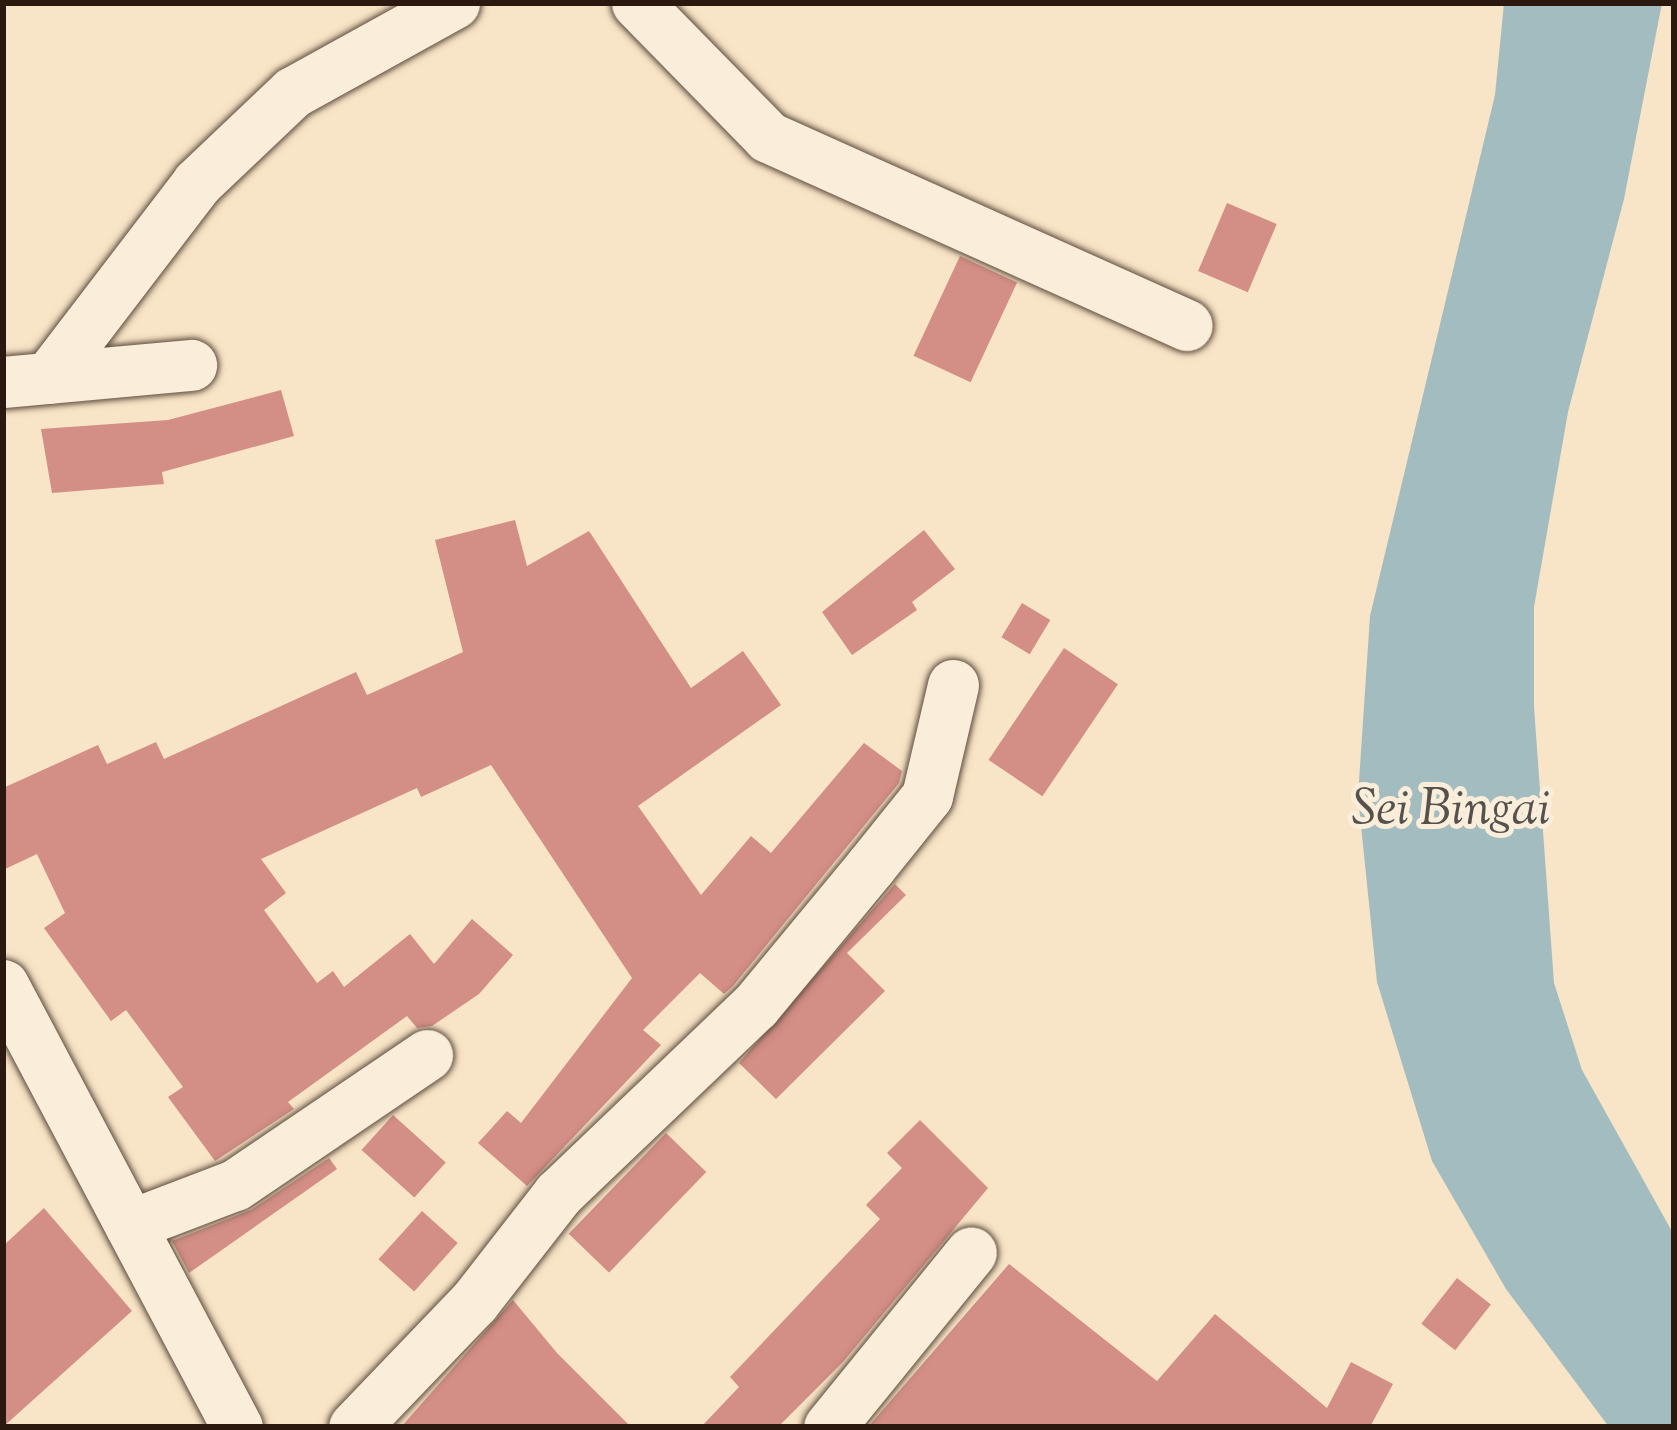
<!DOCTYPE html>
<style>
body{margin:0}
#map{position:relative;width:1677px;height:1430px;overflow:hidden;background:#f8e4c6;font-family:"Sorts Mill Goudy",serif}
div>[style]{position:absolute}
.water>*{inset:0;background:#a2bcbf}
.building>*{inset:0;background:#d38e86;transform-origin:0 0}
.roads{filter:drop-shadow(0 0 3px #5e4c3e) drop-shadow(0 0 3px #5e4c3e)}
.minor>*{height:51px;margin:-25.5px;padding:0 25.5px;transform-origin:25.5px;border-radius:25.5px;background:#faedda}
span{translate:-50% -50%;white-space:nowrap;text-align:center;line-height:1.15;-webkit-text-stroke:10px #faedda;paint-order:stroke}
.water-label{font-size:51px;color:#55524d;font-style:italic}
.frame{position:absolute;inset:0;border:6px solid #2b1910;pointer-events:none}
</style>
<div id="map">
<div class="water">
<div style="clip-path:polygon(1504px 3px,1662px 3px,1624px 199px,1568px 412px,1534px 607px,1534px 707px,1554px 983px,1582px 1070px,1674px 1235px,1674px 1427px,1609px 1427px,1506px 1289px,1432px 1161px,1377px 982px,1358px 796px,1370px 616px,1495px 95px)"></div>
</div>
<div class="building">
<div style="left:1227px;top:203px;width:54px;height:74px;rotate:23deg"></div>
<div style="left:960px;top:256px;width:63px;height:110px;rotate:25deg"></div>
<div style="clip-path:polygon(281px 390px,294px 436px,162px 472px,164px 484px,52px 493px,41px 429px,168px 420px)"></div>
<div style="clip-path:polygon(515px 520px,527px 566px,589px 531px,691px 688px,743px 651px,781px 705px,638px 806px,701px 895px,751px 836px,771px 853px,864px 743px,902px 771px,899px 783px,733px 986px,724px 994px,700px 973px,643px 1030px,661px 1045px,527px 1186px,478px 1143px,507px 1111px,521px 1123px,632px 978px,491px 765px,421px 797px,417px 788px,261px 859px,286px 893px,264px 910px,317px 983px,333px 971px,344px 987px,410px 934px,434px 964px,472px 919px,513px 955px,479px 994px,432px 1026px,417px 1028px,407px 1016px,288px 1102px,294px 1109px,215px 1161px,168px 1097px,183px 1087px,126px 1010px,111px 1021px,44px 928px,65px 913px,37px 854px,3px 870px,3px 788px,98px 745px,107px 764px,156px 742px,164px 759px,356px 672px,367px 695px,463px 652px,435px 540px)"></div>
<div style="clip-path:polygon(924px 530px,955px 569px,912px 602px,917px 610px,852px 655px,822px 612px)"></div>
<div style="left:1022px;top:603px;width:33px;height:40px;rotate:31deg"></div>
<div style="left:1064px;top:648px;width:65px;height:135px;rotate:34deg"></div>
<div style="clip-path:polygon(895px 884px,906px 895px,847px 953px,885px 991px,776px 1099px,739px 1063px)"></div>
<div style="left:393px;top:1115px;width:71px;height:47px;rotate:42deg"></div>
<div style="clip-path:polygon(920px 1120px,988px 1188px,843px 1362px,778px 1427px,701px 1427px,739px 1387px,730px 1377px,880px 1219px,866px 1205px,902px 1168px,887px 1153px)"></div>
<div style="left:666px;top:1133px;width:56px;height:140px;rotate:44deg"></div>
<div style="clip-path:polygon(329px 1158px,337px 1169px,189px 1273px,172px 1241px,251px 1210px)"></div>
<div style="clip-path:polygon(44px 1208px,132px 1311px,3px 1427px,3px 1246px)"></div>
<div style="left:422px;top:1211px;width:48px;height:65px;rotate:42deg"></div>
<div style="clip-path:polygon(1009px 1264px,1157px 1381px,1215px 1314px,1327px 1408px,1351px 1362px,1393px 1384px,1370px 1427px,868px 1427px)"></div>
<div style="left:1457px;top:1278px;width:43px;height:58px;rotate:38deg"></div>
<div style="clip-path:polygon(513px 1300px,557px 1353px,631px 1427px,401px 1427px)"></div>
</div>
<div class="roads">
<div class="minor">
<div style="left:637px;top:3px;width:187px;rotate:45.6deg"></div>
<div style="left:768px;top:137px;width:459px;rotate:24.2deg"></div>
<div style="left:48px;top:378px;width:245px;rotate:-52.6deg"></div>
<div style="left:197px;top:183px;width:132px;rotate:-43.5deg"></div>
<div style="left:293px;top:92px;width:184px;rotate:-28.9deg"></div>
<div style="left:3px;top:382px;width:189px;rotate:-5.2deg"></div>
<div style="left:3px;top:985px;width:500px;rotate:62.1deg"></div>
<div style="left:130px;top:1225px;width:112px;rotate:-20.9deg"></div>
<div style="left:235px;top:1185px;width:232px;rotate:-34.1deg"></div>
<div style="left:354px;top:1427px;width:173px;rotate:-46.2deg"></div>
<div style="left:474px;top:1302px;width:137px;rotate:-52.1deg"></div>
<div style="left:558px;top:1194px;width:272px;rotate:-43.7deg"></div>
<div style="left:755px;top:1006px;width:180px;rotate:-50.4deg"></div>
<div style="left:870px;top:867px;width:91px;rotate:-51.2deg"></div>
<div style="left:927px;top:796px;width:114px;rotate:-76.8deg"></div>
<div style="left:829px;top:1427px;width:225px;rotate:-50.9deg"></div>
</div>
</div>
<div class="water-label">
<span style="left:1451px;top:811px">Sei Bingai</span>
</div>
<div class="frame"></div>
</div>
